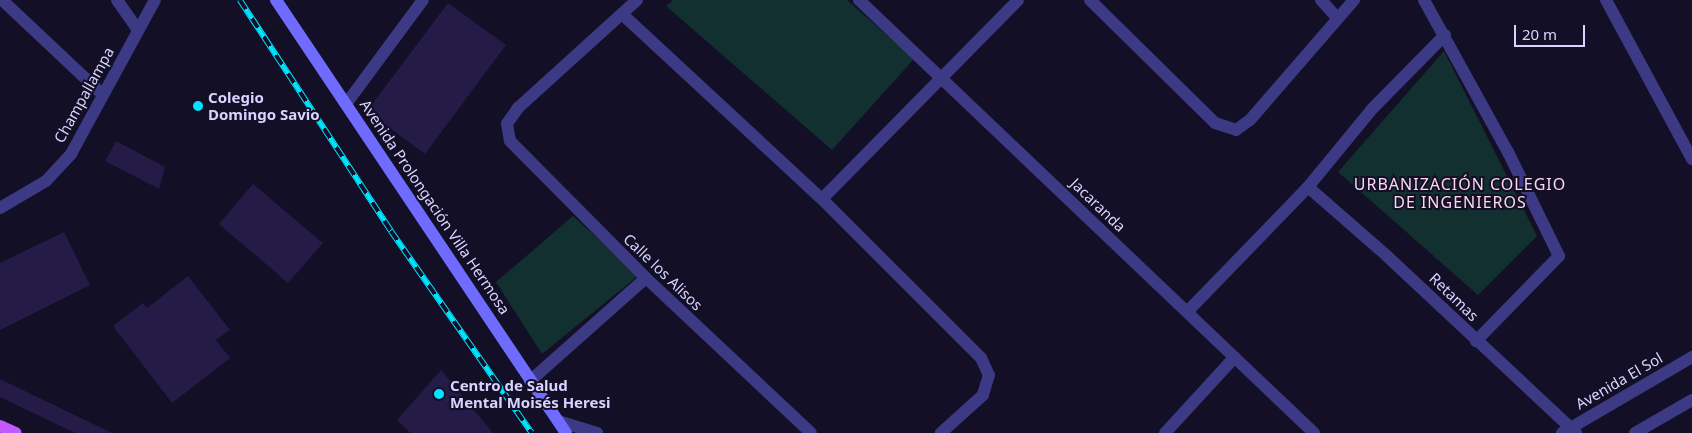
<!DOCTYPE html>
<html>
<head>
<meta charset="utf-8">
<style>
	body { margin:0 }
	#map { position:relative; width:1692px; height:433px; overflow:hidden; background:#130f26; font-family:"Noto Sans",sans-serif }
	div>[style] { position:absolute }
	[style*='--x'] { left:calc(var(--x)*1px); top:calc(var(--y)*1px); width:calc(var(--w)*1px); rotate:calc(var(--a)*1deg) }
	.green>* { inset:0; background:#12302f }
	.building>* { inset:0; background:#241b47 }
	.minor>* { height:12px; margin:-6px; padding:0 6px; transform-origin:6px; border-radius:6px; background:#3d3a85 }
	.tertiary>* { height:12px; margin:-6px; padding:0 6px; transform-origin:6px; border-radius:6px; background:#3d3a85 }
	.secondary>* { height:12px; margin:-6px; padding:0 6px; transform-origin:6px; border-radius:6px; background:#6f6bff }
	.primary>* { height:12px; margin:-6px; padding:0 6px; transform-origin:6px; border-radius:6px; background:#c25bff }
	.rail>* { height:5.5px; margin-top:-2.75px; transform-origin:0; background:repeating-linear-gradient(90deg,#130f26 0 11px,#00e5ff 0 22px); box-sizing:border-box; border-block:1px solid #00e5ff }
	.dots>* { width:14px; height:14px; translate:-50% -50%; box-sizing:border-box; border:2px solid #130f26; border-radius:50% }
	span { translate:-50% -50%; white-space:nowrap; text-align:center; line-height:1.15; -webkit-text-stroke:4px #130f26; paint-order:stroke }
	.street-label { font-size:15px; color:#d9d4ff }
	.poi-label { font-size:15px; color:#d9d4ff; font-weight:700 }
	.left { translate:0 -50%; text-align:left }
	.neighbourhood-label { font-size:16px; color:#ffd6f0; letter-spacing:1px }
	.scale { position:absolute; left:1514px; top:25px; width:71px; height:22px; box-sizing:border-box; border:2px solid #d9d4ff; border-top:0; padding-left:6px; font-size:15px; line-height:18px; white-space:nowrap; color:#d9d4ff; -webkit-text-stroke:4px #130f26; paint-order:stroke }
</style>
</head>
<body>
<div id="map">
	<div class="green">
		<i style="clip-path:polygon(673px 0,847px 0,914px 59px,832px 150px,666px 6px)"></i>
		<i style="clip-path:polygon(1444px 51px,1537px 236px,1478px 295px,1338px 172px)"></i>
		<i style="clip-path:polygon(573px 216px,639px 275px,542px 354px,496px 282px)"></i>
	</div>
	<div class="building">
		<i style="clip-path:polygon(448px 3px,506px 45px,425px 154px,367px 111px)"></i>
		<i style="clip-path:polygon(116px 141px,165px 167px,159px 189px,105px 161px)"></i>
		<i style="clip-path:polygon(253px 184px,323px 243px,288px 283px,219px 224px)"></i>
		<i style="clip-path:polygon(64px 232px,90px 285px,0 330px,0 263px)"></i>
		<i style="clip-path:polygon(188px 276px,230px 330px,216px 340px,230px 358px,172px 403px,113px 326px,143px 303px,147px 308px)"></i>
		<i style="clip-path:polygon(441px 370px,493px 433px,410px 433px,397px 420px)"></i>
		<i style="clip-path:polygon(0 379px,112px 433px,75px 433px,0 397px)"></i>
	</div>
	<div class="minor">
		<i style="--x:2;--y:0;--w:137;--a:43.2"></i>
		<i style="--x:117;--y:0;--w:37;--a:55"></i>
		<i style="--x:637;--y:0;--w:161;--a:137.8"></i>
		<i style="--x:518;--y:108;--w:19;--a:125"></i>
		<i style="--x:507;--y:124;--w:17;--a:80"></i>
		<i style="--x:510;--y:141;--w:193;--a:45.2"></i>
		<i style="--x:646;--y:278;--w:226;--a:43.2"></i>
		<i style="--x:859;--y:0;--w:628;--a:43.58"></i>
		<i style="--x:1090;--y:0;--w:175;--a:44.5"></i>
		<i style="--x:1215;--y:123;--w:22;--a:18"></i>
		<i style="--x:1236;--y:130;--w:17;--a:-36"></i>
		<i style="--x:1250;--y:120;--w:159;--a:-49.1"></i>
		<i style="--x:1321;--y:0;--w:25;--a:48"></i>
		<i style="--x:1424;--y:0;--w:174;--a:61.1"></i>
		<i style="--x:1508;--y:152;--w:116;--a:63.9"></i>
		<i style="--x:1559;--y:256;--w:119;--a:134.3"></i>
		<i style="--x:1606;--y:0;--w:181;--a:61.6"></i>
		<i style="--x:622;--y:14;--w:272;--a:42.8"></i>
		<i style="--x:822;--y:199;--w:225;--a:45"></i>
		<i style="--x:981;--y:358;--w:19;--a:65"></i>
		<i style="--x:989;--y:375;--w:21;--a:107"></i>
		<i style="--x:983;--y:395;--w:57;--a:137.9"></i>
		<i style="--x:346;--y:104;--w:129;--a:-53.5"></i>
		<i style="--x:1308;--y:187;--w:105;--a:41.1"></i>
		<i style="--x:1387;--y:256;--w:259;--a:43.1"></i>
		<i style="--x:822;--y:199;--w:279;--a:-45.4"></i>
		<i style="--x:1187;--y:312;--w:174;--a:-45.9"></i>
		<i style="--x:1308;--y:187;--w:101;--a:-50.6"></i>
		<i style="--x:1372;--y:109;--w:104;--a:-45.4"></i>
		<i style="--x:530;--y:381;--w:155;--a:-41.6"></i>
		<i style="--x:558;--y:421;--w:41;--a:17.1"></i>
		<i style="--x:1165;--y:433;--w:103;--a:-47.4"></i>
	</div>
	<div class="tertiary">
		<i style="--x:0;--y:208;--w:53;--a:-30.4"></i>
		<i style="--x:46;--y:181;--w:37;--a:-47"></i>
		<i style="--x:71;--y:154;--w:175;--a:-61.4"></i>
		<i style="--x:1562;--y:433;--w:151;--a:-30.3"></i>
		<i style="--x:1635;--y:433;--w:66;--a:-30.1"></i>
	</div>
	<div class="secondary">
		<i style="--x:276;--y:0;--w:521;--a:56.19"></i>
	</div>
	<div class="primary">
		<i style="--x:0;--y:426;--w:17;--a:24"></i>
	</div>
	<div class="rail">
		<i style="--x:240;--y:0;--w:276;--a:56.8"></i>
		<i style="--x:391;--y:231;--w:246;--a:55.1"></i>
	</div>
	<div class="dots">
		<i style="left:198px;top:106px;background:#00e5ff"></i>
		<i style="left:439px;top:394px;background:#00e5ff"></i>
	</div>
	<div class="street-label">
		<span style="left:84px;top:95px;rotate:-61deg">Champallampa</span>
		<span style="left:1098px;top:205px;rotate:44deg">Jacaranda</span>
		<span style="left:435px;top:207px;rotate:56deg">Avenida Prolongación Villa Hermosa</span>
		<span style="left:663px;top:272px;rotate:44deg">Calle los Alisos</span>
		<span style="left:1454px;top:297px;rotate:44deg">Retamas</span>
		<span style="left:1619px;top:381px;rotate:-30deg">Avenida El Sol</span>
	</div>
	<div class="poi-label">
		<span class="left" style="left:208px;top:106px">Colegio<br>Domingo Savio</span>
		<span class="left" style="left:450px;top:394px">Centro de Salud<br>Mental Moisés Heresi</span>
	</div>
	<div class="neighbourhood-label">
		<span style="left:1460px;top:193px">URBANIZACIÓN COLEGIO<br>DE INGENIEROS</span>
	</div>
	<div class="scale">20 m</div>
</div>
</body>
</html>
